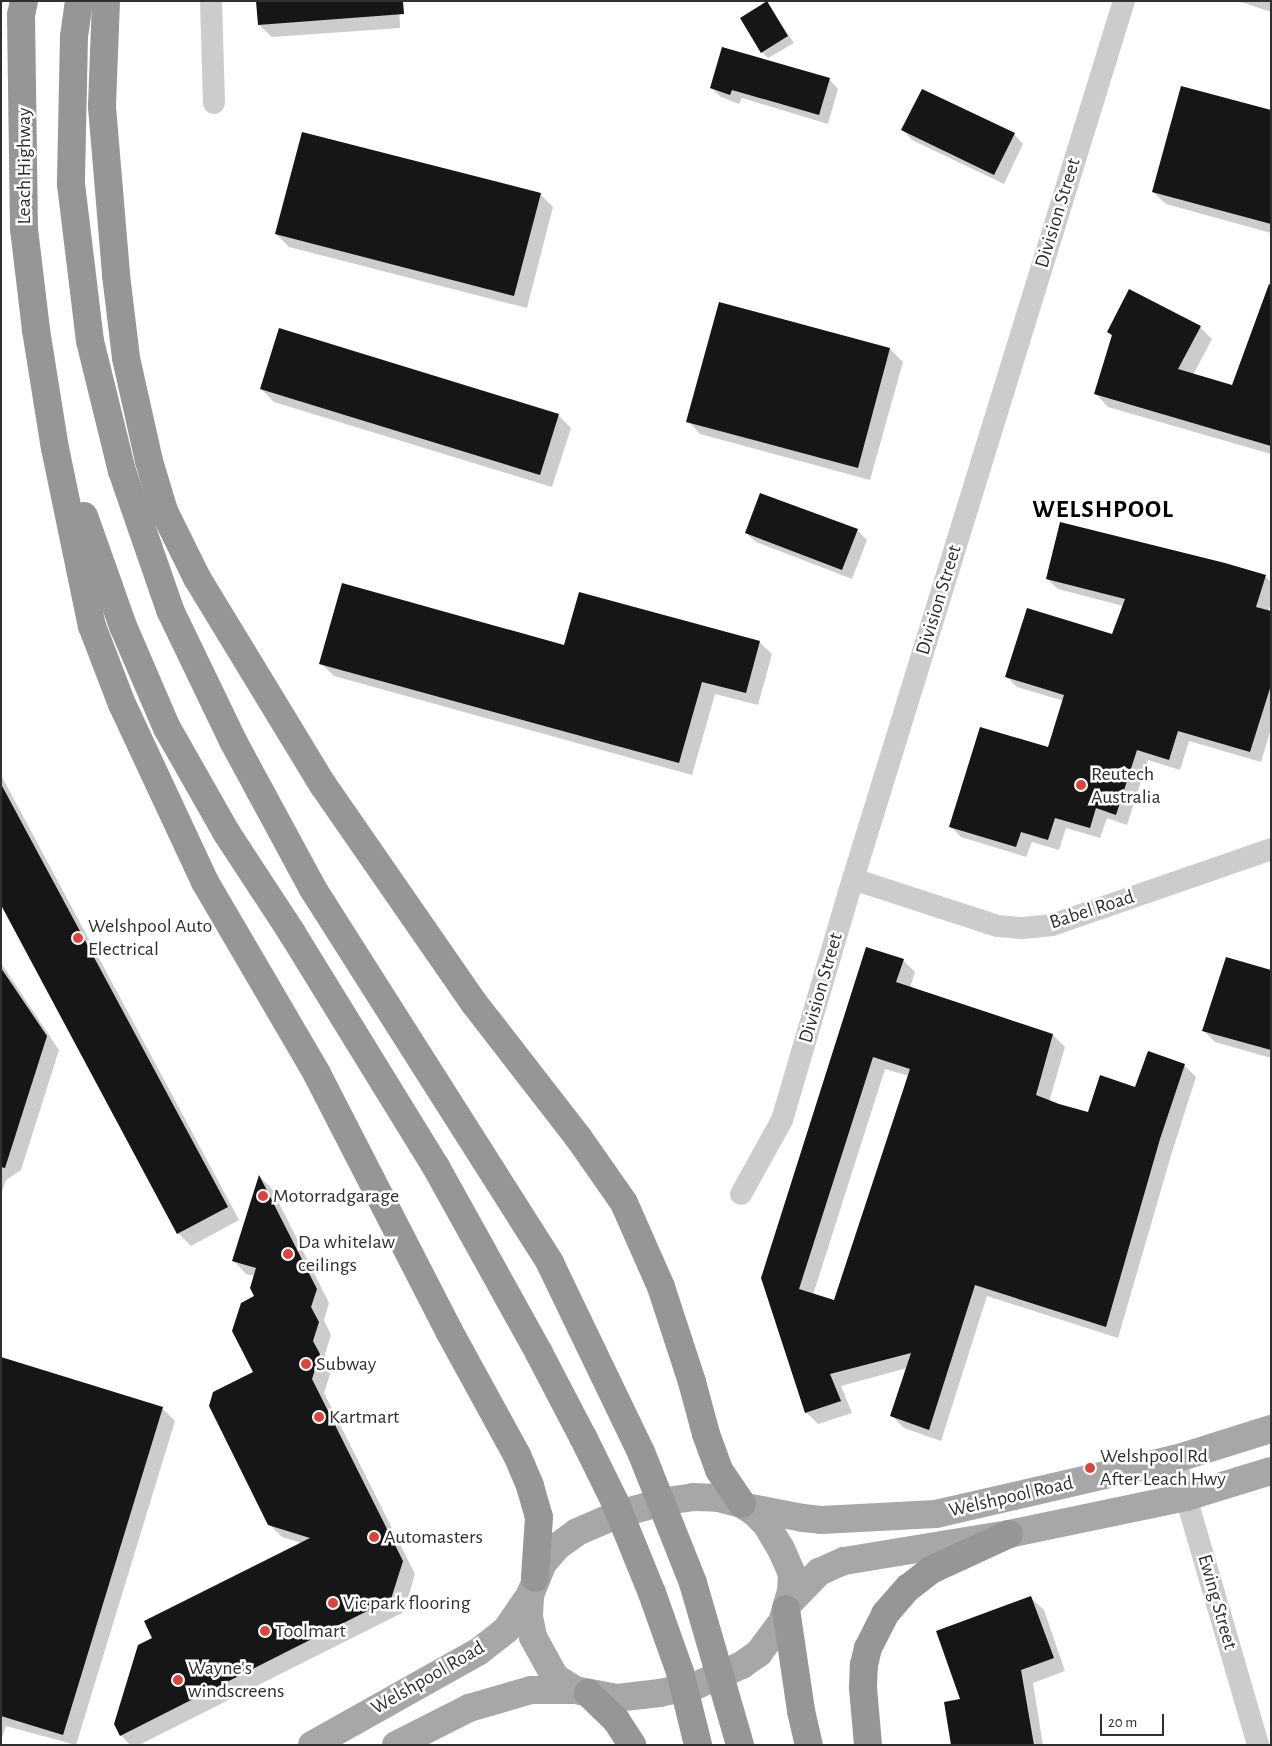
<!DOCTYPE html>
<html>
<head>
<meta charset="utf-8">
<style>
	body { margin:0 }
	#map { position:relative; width:1272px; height:1746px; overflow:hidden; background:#fff; font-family:"Alegreya Sans",sans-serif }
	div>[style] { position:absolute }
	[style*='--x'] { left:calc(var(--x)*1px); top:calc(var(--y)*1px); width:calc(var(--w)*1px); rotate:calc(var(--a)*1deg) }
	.shadow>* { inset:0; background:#0003 }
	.building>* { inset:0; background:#161616 }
	.minor>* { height:22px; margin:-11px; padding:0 11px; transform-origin:11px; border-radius:11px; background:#ccc }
	.major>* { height:28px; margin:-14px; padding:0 14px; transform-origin:14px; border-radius:14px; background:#a7a7a7 }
	.highway>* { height:28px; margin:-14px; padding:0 14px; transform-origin:14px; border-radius:14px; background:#969696 }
	.dots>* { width:14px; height:14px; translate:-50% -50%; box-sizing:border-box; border:2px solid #fff; border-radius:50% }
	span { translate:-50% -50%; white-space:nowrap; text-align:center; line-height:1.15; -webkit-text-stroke:5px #fff; paint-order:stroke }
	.street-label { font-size:20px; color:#2f2f2f }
	.poi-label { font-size:20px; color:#2f2f2f }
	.left { translate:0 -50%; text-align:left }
	.district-label { font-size:25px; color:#000; font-weight:700; letter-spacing:1px }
	.frame { position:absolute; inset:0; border:2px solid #2f2f2f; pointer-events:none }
	.scale { position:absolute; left:1100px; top:1714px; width:64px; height:22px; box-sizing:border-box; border:2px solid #2f2f2f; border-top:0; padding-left:6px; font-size:15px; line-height:18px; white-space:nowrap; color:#2f2f2f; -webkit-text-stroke:4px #fff; paint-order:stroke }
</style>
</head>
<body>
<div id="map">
	<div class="shadow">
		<i style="clip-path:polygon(399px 1px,400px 28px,272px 37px,259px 25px)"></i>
		<i style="clip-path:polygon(1238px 1px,1271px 1px,1271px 12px)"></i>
		<i style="clip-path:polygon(767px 3px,794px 43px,768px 58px,762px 52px)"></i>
		<i style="clip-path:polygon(829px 79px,838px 89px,828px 124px,742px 98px,739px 104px,721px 97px,711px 88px)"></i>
		<i style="clip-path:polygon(1271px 111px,1271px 233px,1166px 204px,1153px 192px)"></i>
		<i style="clip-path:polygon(903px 130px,1014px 134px,1023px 144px,1004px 184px,912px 140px)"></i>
		<i style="clip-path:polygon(541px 195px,553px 207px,527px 308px,289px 247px,276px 234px)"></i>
		<i style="clip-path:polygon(1271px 283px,1271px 454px,1108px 407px,1096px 394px,1113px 337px,1108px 332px,1200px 327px,1212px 339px,1193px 375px,1233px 387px)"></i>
		<i style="clip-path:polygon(720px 303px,890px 349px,903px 362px,870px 480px,700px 434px,688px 421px)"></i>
		<i style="clip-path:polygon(261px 389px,558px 415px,571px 428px,552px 487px,274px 402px)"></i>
		<i style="clip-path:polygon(857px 530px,867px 540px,852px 579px,756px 542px,746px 533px)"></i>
		<i style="clip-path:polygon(1265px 576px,1271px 582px,1271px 603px,1268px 612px,1271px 612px,1271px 729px,1261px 762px,1189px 741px,1180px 770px,1148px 760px,1127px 825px,1107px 818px,1100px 838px,1066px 828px,1059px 850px,1032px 842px,1026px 857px,961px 837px,950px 826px,1049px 749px,1064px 701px,1017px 687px,1006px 676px,1113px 636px,1123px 606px,1058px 589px,1047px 579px)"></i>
		<i style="clip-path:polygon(759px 642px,772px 654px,758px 705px,715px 694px,692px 775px,334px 676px,321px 663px,565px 646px)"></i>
		<i style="clip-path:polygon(1px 775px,239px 1220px,191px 1246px,178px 1233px,1px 902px)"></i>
		<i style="clip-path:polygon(evenodd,903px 960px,915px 972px,910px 988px,1053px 1035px,1065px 1047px,1049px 1102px,1088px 1113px,1184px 1065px,1196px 1077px,1172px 1152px,1118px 1338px,987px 1296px,941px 1441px,904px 1428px,892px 1416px,907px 1368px,841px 1386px,852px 1413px,818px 1424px,806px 1412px,762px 1278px,903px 960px,885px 1069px,909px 1076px,835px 1302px,813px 1295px,885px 1069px)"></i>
		<i style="clip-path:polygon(1px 963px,59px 1050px,21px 1170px,6px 1180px,1px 1194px)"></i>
		<i style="clip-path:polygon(1271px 971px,1271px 1058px,1215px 1042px,1203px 1030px)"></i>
		<i style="clip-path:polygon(260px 1177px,272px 1189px,329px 1303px,324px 1320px,331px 1335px,325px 1354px,332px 1368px,324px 1393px,415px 1574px,404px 1612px,139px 1745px,130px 1745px,121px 1735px,154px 1638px,302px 1543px,282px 1537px,269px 1524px,255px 1373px,255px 1276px,246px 1274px,234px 1261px)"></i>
		<i style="clip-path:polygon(1px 1359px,162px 1408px,175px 1421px,76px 1745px,6px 1726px,1px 1741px)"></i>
		<i style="clip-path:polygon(1031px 1598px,1044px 1610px,1065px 1671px,1033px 1683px,1043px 1745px,953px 1745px,962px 1700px)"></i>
	</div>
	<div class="building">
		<i style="clip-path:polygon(256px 1px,403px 1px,404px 14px,258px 25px)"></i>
		<i style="clip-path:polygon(767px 1px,788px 36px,761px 53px,740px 18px)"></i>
		<i style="clip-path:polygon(722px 47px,830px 78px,819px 115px,732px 90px,730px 95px,710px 88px)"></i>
		<i style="clip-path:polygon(1181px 86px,1271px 110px,1271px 224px,1152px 192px)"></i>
		<i style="clip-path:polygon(922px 89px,1015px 133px,994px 175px,901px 130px)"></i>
		<i style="clip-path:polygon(302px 132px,541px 193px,514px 296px,275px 234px)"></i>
		<i style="clip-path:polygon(1269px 284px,1271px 285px,1271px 446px,1094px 394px,1112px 335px,1107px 332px,1129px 289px,1201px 326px,1178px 369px,1232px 385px)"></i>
		<i style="clip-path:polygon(719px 302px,890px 348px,858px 468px,686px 422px)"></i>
		<i style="clip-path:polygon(279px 328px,559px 414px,540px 475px,260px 389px)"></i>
		<i style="clip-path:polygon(760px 493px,858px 529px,842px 570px,745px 533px)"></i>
		<i style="clip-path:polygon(1060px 522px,1225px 563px,1266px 575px,1256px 607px,1271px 611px,1271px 685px,1250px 752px,1178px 731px,1169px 760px,1137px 750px,1116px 815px,1096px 808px,1090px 828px,1055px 818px,1048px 840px,1021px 832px,1016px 847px,949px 827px,980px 727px,1048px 747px,1064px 695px,1005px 677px,1027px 608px,1112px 634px,1125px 599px,1046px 579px)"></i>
		<i style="clip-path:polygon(342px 583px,564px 645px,579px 592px,760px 641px,746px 693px,702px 682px,679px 763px,319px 664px)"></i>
		<i style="clip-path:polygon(1px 784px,228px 1207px,177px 1234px,1px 905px)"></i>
		<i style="clip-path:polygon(evenodd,866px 947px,904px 959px,896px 982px,1053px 1034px,1036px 1095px,1059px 1104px,1088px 1112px,1100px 1075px,1135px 1087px,1148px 1051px,1185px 1064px,1160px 1139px,1106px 1327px,975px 1285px,929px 1430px,890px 1416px,911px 1353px,830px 1374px,841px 1401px,805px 1413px,761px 1278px,866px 947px,873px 1057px,910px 1069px,834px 1300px,799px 1289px,873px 1057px)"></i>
		<i style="clip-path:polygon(1226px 957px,1271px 970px,1271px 1050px,1202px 1031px)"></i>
		<i style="clip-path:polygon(1px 968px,47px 1036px,5px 1168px,1px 1167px)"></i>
		<i style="clip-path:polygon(259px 1175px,317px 1289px,311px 1307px,319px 1322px,313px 1341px,320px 1354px,312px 1379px,403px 1561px,391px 1599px,120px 1736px,114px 1724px,138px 1645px,152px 1638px,144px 1621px,310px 1538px,268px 1525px,209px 1406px,213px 1392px,253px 1372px,232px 1331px,241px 1303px,254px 1296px,250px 1288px,256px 1268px,232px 1261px)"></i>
		<i style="clip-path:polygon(1px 1357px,163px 1407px,63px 1735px,1px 1716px)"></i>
		<i style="clip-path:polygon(1031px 1596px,1054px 1658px,1021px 1670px,1034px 1745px,951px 1745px,944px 1702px,960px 1699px,936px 1631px)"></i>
	</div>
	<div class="minor">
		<i style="--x:211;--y:1;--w:102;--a:88.3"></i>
		<i style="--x:853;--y:879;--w:152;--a:18"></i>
		<i style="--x:998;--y:926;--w:25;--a:5"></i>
		<i style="--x:1023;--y:928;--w:29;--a:-6"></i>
		<i style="--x:1052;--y:925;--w:232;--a:-19.1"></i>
		<i style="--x:741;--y:1194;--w:85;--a:-61"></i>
		<i style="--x:782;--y:1120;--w:251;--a:-73.6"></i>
		<i style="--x:853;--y:879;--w:919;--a:-72.85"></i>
		<i style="--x:1175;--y:1459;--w:298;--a:73.8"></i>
	</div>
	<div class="major">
		<i style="--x:746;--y:1507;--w:58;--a:10.9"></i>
		<i style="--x:803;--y:1518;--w:18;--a:6"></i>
		<i style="--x:821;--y:1520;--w:115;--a:-3"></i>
		<i style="--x:936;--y:1514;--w:245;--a:-13"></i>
		<i style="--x:1175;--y:1459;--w:101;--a:-17.4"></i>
		<i style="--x:787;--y:1605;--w:46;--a:-45.9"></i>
		<i style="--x:819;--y:1572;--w:27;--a:-24"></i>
		<i style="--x:844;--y:1561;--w:167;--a:-9.3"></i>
		<i style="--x:1009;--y:1534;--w:181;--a:-11.8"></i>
		<i style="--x:1186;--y:1497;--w:89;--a:-17"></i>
		<i style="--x:312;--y:1745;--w:190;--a:-29.3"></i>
		<i style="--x:478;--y:1652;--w:36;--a:-38"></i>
		<i style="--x:506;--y:1630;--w:42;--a:-55.6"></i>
		<i style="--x:530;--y:1595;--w:35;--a:-68"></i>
		<i style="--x:543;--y:1563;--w:23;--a:-49"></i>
		<i style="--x:558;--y:1546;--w:24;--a:-36"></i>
		<i style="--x:577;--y:1532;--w:46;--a:-23.2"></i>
		<i style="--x:619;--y:1514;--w:49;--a:-15.5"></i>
		<i style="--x:666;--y:1501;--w:27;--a:-8"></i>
		<i style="--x:693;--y:1497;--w:25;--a:2"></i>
		<i style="--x:718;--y:1498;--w:25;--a:14"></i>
		<i style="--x:742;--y:1504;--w:14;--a:34"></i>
		<i style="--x:754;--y:1512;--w:17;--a:45"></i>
		<i style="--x:766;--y:1524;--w:29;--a:59"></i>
		<i style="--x:781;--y:1549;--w:27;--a:66"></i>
		<i style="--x:792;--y:1574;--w:17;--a:93"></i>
		<i style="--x:791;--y:1591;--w:32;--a:106"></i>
		<i style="--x:782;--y:1622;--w:39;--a:127"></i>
		<i style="--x:759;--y:1653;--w:21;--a:145"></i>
		<i style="--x:742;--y:1665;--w:49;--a:156"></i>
		<i style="--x:697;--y:1685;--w:38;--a:168"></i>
		<i style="--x:660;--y:1693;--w:43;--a:173.4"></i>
		<i style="--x:617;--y:1698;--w:43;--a:-169.2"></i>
		<i style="--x:575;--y:1690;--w:24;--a:-147"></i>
		<i style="--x:555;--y:1677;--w:46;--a:-118.8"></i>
		<i style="--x:533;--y:1637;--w:21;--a:-101"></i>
		<i style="--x:529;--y:1616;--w:21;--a:-87"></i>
		<i style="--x:396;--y:1745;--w:82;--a:-26.9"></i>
		<i style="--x:469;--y:1708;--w:65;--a:-16.2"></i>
		<i style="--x:531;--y:1690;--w:44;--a:0"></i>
	</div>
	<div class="highway">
		<i style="--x:24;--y:1;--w:14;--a:102"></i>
		<i style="--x:21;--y:15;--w:214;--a:89.2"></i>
		<i style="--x:24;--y:229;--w:102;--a:83.2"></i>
		<i style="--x:36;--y:330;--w:120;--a:80.9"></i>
		<i style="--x:55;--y:448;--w:182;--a:78.3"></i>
		<i style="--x:92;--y:626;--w:84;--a:69"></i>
		<i style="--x:122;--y:704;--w:196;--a:65"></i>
		<i style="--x:205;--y:882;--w:222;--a:59.7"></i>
		<i style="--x:317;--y:1074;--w:289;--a:62.8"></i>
		<i style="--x:449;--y:1331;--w:141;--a:61.3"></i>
		<i style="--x:517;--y:1455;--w:34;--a:67"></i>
		<i style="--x:530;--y:1486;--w:32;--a:74"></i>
		<i style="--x:539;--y:1517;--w:61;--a:93.8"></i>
		<i style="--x:79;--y:1;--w:35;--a:98"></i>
		<i style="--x:74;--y:36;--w:148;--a:91.2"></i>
		<i style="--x:71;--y:184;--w:158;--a:83.1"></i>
		<i style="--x:90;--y:341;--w:134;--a:76.2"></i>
		<i style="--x:122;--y:471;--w:147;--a:70.9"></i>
		<i style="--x:170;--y:610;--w:145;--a:64.3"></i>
		<i style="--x:233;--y:741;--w:168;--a:61.6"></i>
		<i style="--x:313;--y:889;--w:443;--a:57.6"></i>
		<i style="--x:550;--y:1263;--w:210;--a:64.3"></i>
		<i style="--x:641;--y:1452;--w:141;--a:68.3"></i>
		<i style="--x:693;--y:1583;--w:169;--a:73.8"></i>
		<i style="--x:106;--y:1;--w:106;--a:92.2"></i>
		<i style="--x:102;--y:107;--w:169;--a:85.2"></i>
		<i style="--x:116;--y:275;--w:84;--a:83.1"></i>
		<i style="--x:126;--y:358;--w:106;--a:77.4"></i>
		<i style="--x:149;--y:461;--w:52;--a:73.3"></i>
		<i style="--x:164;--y:511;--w:75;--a:63.8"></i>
		<i style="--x:197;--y:578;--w:242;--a:58.7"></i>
		<i style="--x:323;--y:785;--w:265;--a:55.3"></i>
		<i style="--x:474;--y:1003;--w:170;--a:52.2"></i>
		<i style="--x:578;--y:1137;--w:80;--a:55.1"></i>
		<i style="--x:624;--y:1203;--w:92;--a:66.2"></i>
		<i style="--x:661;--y:1287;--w:100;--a:71.9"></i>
		<i style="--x:692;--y:1382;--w:54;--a:74.9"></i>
		<i style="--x:706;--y:1434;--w:38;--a:70"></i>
		<i style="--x:719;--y:1470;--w:41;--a:55.9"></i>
		<i style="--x:84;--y:516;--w:117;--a:70.5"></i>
		<i style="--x:123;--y:626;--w:111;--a:66.7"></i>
		<i style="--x:167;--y:728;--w:120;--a:60.4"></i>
		<i style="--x:226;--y:832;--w:121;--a:56.8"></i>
		<i style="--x:292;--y:933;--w:275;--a:58.4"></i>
		<i style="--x:436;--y:1167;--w:213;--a:61"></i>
		<i style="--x:539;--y:1353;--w:95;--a:62.4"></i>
		<i style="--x:583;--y:1437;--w:72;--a:63.8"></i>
		<i style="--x:615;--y:1502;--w:98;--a:67.9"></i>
		<i style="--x:652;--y:1593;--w:84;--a:70.5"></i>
		<i style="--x:680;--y:1672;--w:75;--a:76.1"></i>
		<i style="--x:786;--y:1609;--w:103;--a:81.6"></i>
		<i style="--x:801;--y:1711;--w:35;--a:77"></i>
		<i style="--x:588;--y:1693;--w:39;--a:44"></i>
		<i style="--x:616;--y:1720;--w:30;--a:57"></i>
		<i style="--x:868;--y:1745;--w:57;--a:-95"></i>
		<i style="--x:863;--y:1688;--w:23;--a:-88"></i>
		<i style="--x:864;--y:1665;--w:17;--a:-77"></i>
		<i style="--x:868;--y:1648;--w:38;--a:-63"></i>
		<i style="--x:885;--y:1614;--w:35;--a:-49"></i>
		<i style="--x:908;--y:1588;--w:29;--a:-38"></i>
		<i style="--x:931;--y:1570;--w:86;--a:-24.8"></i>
	</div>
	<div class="dots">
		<i style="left:1081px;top:785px;background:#d8453f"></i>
		<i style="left:78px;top:938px;background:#d8453f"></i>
		<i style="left:263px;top:1196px;background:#d8453f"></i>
		<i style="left:288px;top:1254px;background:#d8453f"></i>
		<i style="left:306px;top:1364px;background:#d8453f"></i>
		<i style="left:319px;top:1417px;background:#d8453f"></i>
		<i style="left:1090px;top:1468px;background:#d8453f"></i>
		<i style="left:374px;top:1537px;background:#d8453f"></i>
		<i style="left:333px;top:1603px;background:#d8453f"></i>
		<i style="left:265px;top:1631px;background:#d8453f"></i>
		<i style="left:178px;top:1680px;background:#d8453f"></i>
	</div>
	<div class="street-label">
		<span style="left:24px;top:166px;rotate:-90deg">Leach Highway</span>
		<span style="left:1058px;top:213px;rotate:-73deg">Division Street</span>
		<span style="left:939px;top:600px;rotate:-73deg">Division Street</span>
		<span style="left:1092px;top:910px;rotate:-18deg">Babel Road</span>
		<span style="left:821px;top:988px;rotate:-74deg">Division Street</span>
		<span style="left:1011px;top:1497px;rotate:-13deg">Welshpool Road</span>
		<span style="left:1217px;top:1602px;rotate:74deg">Ewing Street</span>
		<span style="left:428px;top:1678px;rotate:-30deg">Welshpool Road</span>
	</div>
	<div class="poi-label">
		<span class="left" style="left:1091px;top:786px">Reutech<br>Australia</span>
		<span class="left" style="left:88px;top:938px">Welshpool Auto<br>Electrical</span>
		<span class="left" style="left:273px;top:1196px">Motorradgarage</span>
		<span class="left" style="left:298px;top:1254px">Da whitelaw<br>ceilings</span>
		<span class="left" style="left:316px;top:1364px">Subway</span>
		<span class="left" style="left:329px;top:1417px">Kartmart</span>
		<span class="left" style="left:1100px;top:1468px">Welshpool Rd<br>After Leach Hwy</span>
		<span class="left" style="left:384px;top:1537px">Automasters</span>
		<span class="left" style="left:343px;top:1603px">Vic park flooring</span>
		<span class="left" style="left:275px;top:1631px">Toolmart</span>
		<span class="left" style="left:188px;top:1680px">Wayne's<br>windscreens</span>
	</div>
	<div class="district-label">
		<span style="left:1103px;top:510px">WELSHPOOL</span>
	</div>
	<div class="frame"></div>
	<div class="scale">20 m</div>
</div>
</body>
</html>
